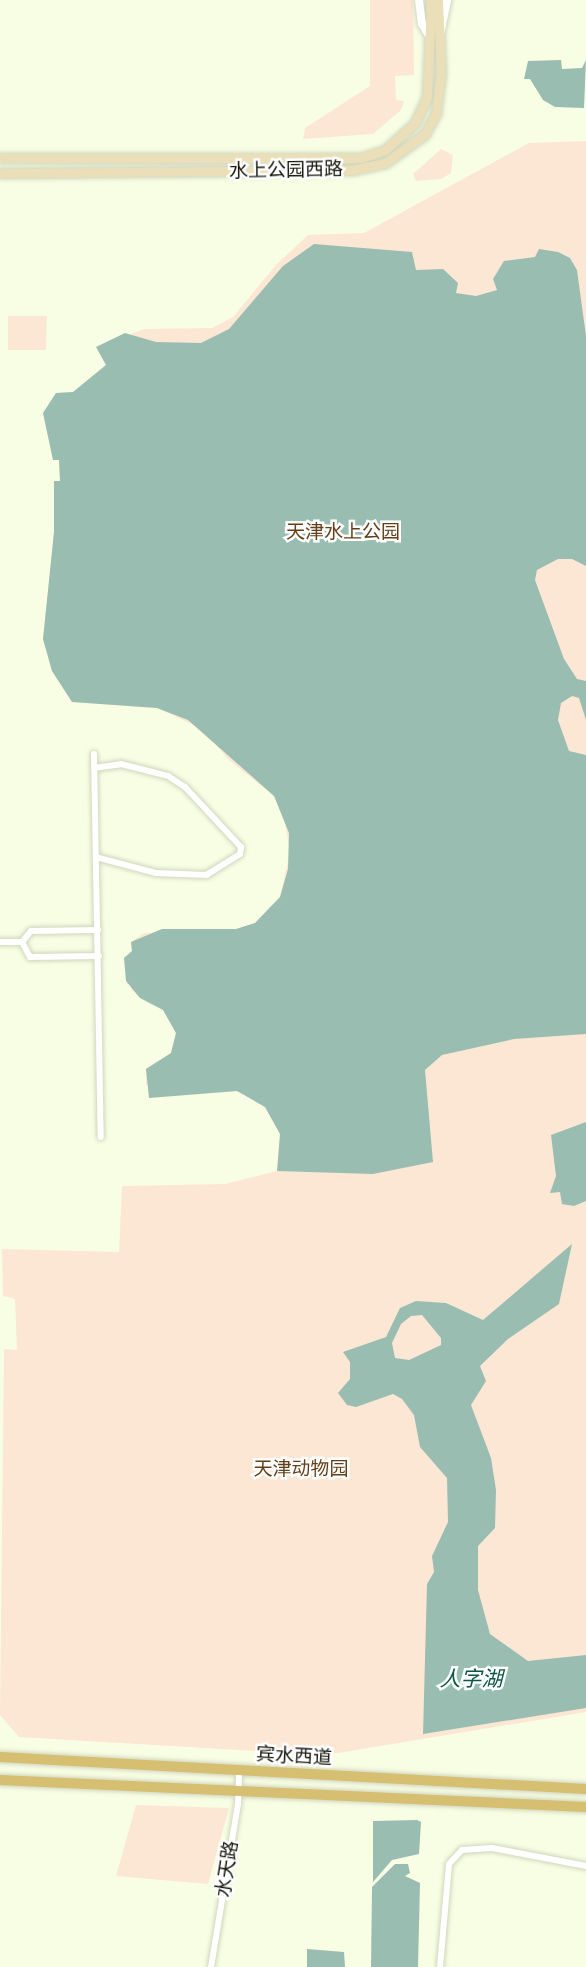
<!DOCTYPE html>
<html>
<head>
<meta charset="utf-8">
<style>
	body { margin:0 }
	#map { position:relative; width:586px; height:1967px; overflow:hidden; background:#f8fee4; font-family:Jost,"Noto Sans SC",sans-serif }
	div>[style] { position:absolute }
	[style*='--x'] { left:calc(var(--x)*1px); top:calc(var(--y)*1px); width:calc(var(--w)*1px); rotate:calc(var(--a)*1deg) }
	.green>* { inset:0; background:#fce7d4 }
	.water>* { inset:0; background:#99bdb0 }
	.roads { filter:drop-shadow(0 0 2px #d0d6bd) drop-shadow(0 0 2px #d0d6bd) }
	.minor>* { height:6px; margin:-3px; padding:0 3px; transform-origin:3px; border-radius:3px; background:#fff }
	.tertiary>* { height:8px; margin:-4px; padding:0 4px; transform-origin:4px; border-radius:4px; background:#fff }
	.secondary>* { height:9px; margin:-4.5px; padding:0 4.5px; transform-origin:4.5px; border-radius:4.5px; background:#eadfb8 }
	.primary>* { height:10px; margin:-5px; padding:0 5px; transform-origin:5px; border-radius:5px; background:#d6bf71 }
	span { translate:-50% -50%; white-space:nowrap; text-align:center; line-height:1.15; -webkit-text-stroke:5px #fff; paint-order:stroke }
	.street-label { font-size:19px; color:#16170f }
	.park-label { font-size:19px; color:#643f19 }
	.water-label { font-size:21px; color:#0e5543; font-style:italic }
</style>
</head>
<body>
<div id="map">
	<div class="green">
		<i style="clip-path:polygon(370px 0,413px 0,414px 75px,395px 76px,396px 100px,404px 101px,401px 110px,373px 134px,303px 139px,305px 128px,370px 86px)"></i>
		<i style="clip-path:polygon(586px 141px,586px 1712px,326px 1755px,19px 1737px,0 1715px,4px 1349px,17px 1350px,15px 1299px,3px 1296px,2px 1249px,119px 1252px,122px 1186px,225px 1184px,277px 1171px,280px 1134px,265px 1107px,252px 1097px,236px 1091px,146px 1085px,146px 1069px,171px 1053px,176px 1033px,163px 1010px,132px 991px,124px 958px,132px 951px,131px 942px,144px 933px,236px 929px,255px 923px,280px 897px,290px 852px,283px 812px,274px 796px,229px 760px,202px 729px,157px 708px,72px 702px,52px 671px,43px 639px,54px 532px,54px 481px,60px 481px,59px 460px,53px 460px,43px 413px,56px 393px,73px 392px,106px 365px,96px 347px,144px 329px,212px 328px,233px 317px,276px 265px,308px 235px,364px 233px,529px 143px)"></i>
		<i style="clip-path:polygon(441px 149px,453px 155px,451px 173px,441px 179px,416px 181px,413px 174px)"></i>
		<i style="clip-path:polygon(8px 316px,47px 316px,46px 350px,8px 350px)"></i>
		<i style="clip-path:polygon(136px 1805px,229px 1808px,208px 1884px,116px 1876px)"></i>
	</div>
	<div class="water">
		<i style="clip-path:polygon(561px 60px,562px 69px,582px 68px,586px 60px,584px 108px,555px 107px,543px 100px,530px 79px,524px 79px,528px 61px)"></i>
		<i style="clip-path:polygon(314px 244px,412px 252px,416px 270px,443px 269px,458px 283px,456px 293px,476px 296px,497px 290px,493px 279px,504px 261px,535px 257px,539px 249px,558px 252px,570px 258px,577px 270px,586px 336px,586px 566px,572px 559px,558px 559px,537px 570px,535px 580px,564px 659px,577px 679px,586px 681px,586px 720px,579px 698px,572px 696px,561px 703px,558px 720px,569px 751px,586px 755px,586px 1034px,514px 1039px,442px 1055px,425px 1070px,433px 1162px,373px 1174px,277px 1171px,280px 1134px,265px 1107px,237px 1091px,149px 1098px,146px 1069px,171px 1053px,176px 1033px,163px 1010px,140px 998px,126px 981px,124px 958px,132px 951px,131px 942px,162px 929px,236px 929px,255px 923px,280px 897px,288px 869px,289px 833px,274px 796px,188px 720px,157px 708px,72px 702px,52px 671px,43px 639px,54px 532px,54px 481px,60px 481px,59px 460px,53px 460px,43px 413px,56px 393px,73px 392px,106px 365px,96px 347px,125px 333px,156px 342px,201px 343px,229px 329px,283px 266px)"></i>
		<i style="clip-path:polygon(586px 1122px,586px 1201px,574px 1206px,562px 1204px,560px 1192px,550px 1193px,556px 1176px,551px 1135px)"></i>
		<i style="clip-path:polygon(evenodd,572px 1244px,559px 1304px,508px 1339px,480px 1366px,486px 1381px,471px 1405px,491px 1458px,496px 1490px,495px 1528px,478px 1546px,478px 1590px,490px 1634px,528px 1661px,586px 1655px,586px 1708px,423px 1734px,427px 1584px,434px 1572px,432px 1556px,448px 1522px,447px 1478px,420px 1447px,414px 1415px,402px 1399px,393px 1394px,356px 1407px,347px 1405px,338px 1393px,350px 1379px,350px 1362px,343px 1352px,386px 1337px,400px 1308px,416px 1301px,446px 1303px,483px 1320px,572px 1244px,422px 1315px,441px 1338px,441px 1345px,409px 1360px,395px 1358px,392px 1343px,401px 1324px,411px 1316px,422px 1315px)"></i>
		<i style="clip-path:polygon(417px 1820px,421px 1822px,419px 1854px,392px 1860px,373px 1882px,373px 1821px)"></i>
		<i style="clip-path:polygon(395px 1864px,408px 1864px,410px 1873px,405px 1876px,420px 1883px,418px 1967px,371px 1967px,372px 1887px)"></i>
		<i style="clip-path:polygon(307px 1949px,344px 1952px,345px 1967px,307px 1967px)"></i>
	</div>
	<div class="roads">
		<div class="minor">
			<i style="--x:94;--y:754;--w:383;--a:89"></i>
			<i style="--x:94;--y:768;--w:27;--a:-8"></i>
			<i style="--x:121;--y:764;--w:49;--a:14.3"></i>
			<i style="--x:168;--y:776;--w:20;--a:33"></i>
			<i style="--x:185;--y:787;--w:82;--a:47"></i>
			<i style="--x:241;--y:847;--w:7;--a:98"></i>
			<i style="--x:240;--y:854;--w:39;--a:148"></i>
			<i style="--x:207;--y:875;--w:51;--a:-177.8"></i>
			<i style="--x:156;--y:873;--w:62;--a:-165.1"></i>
			<i style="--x:0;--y:942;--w:22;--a:0"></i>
			<i style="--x:22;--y:942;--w:17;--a:62"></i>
			<i style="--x:30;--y:957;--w:69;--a:-0.8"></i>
			<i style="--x:22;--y:942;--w:14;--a:-51"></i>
			<i style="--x:31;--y:931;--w:67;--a:-0.9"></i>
			<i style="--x:211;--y:1967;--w:165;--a:-80.6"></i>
			<i style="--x:238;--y:1804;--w:34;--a:-88"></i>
			<i style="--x:440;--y:1967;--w:103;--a:-85"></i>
			<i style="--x:449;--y:1864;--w:19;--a:-47"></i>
			<i style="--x:462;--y:1850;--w:30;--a:-4"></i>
			<i style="--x:492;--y:1848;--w:96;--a:10.8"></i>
		</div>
		<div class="tertiary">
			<i style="--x:419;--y:0;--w:24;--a:83"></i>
			<i style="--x:422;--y:24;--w:13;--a:58"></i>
			<i style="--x:440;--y:34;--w:35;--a:-78"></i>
		</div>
		<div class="secondary">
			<i style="--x:0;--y:158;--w:361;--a:0"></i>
			<i style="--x:361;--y:158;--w:25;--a:-18"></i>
			<i style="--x:385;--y:150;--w:40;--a:-42"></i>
			<i style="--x:415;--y:123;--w:29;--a:-65"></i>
			<i style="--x:427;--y:97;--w:97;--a:-87.6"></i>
			<i style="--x:0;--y:173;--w:352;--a:-0.5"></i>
			<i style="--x:352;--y:170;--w:34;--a:-12"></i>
			<i style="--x:385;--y:163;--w:49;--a:-35.9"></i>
			<i style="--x:425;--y:134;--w:24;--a:-62"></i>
			<i style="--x:436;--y:113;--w:38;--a:-83"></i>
			<i style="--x:441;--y:75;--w:75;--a:-92.3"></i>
		</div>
		<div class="primary">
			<i style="--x:0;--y:1757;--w:587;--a:3.13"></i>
			<i style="--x:0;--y:1780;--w:587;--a:2.64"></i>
		</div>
	</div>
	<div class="street-label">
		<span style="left:286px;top:170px;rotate:-1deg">水上公园西路</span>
		<span style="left:294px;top:1756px;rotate:3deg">宾水西道</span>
		<span style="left:227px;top:1869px;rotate:-81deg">水天路</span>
	</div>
	<div class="park-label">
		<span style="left:343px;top:532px">天津水上公园</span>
		<span style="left:301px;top:1469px">天津动物园</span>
	</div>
	<div class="water-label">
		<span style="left:471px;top:1679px">人字湖</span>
	</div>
</div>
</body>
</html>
